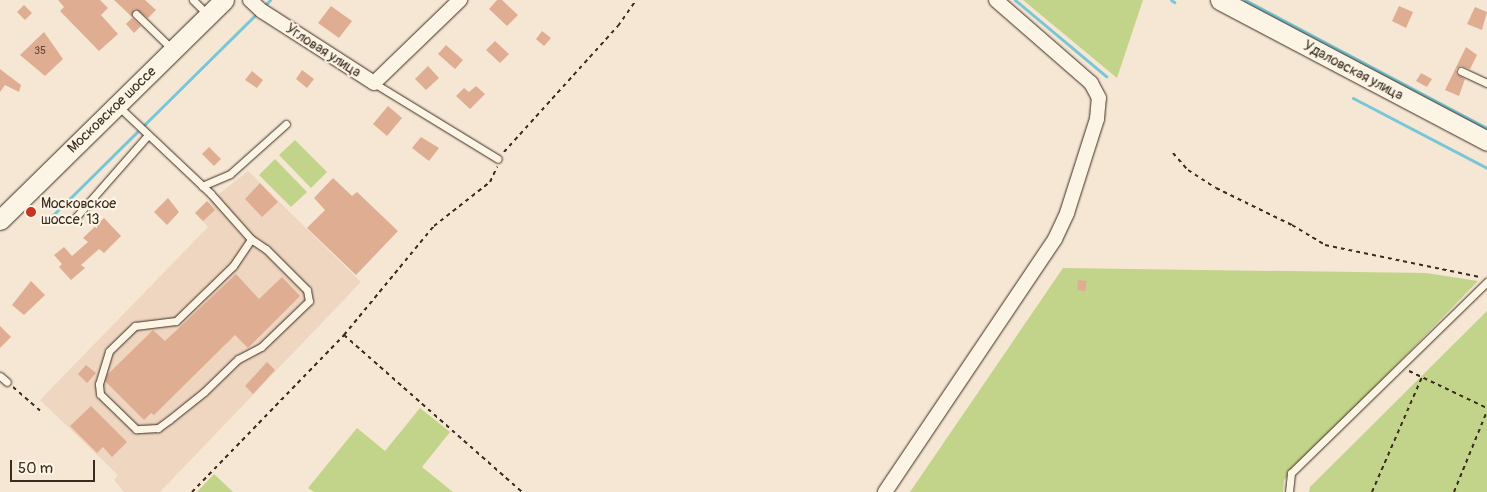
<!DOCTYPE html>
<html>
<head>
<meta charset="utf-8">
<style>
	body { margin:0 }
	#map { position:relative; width:1487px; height:492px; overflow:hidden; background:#f6e7d4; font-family:Pangolin,sans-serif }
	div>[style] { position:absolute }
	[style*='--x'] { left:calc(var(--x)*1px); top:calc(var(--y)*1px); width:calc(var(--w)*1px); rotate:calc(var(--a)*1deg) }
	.built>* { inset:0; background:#efd6c0 }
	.green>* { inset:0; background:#c2d489 }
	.stream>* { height:3px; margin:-1.5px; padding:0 1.5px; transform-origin:1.5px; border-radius:1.5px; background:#79c7d6 }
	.building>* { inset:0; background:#dfad91 }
	.path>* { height:2px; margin-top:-1px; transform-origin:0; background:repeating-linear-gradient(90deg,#3b2a1e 0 4px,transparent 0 8px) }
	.roads { filter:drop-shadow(0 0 1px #3b2a1e) drop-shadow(0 0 1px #3b2a1e) }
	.lane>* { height:7px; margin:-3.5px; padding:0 3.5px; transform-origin:3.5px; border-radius:3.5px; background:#fcf5e5 }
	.street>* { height:14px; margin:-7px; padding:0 7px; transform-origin:7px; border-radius:7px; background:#fcf5e5 }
	.secondary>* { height:19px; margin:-9.5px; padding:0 9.5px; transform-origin:9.5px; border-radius:9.5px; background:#fcf5e5 }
	.dots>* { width:14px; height:14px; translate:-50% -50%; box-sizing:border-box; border:2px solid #fcf5e5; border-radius:50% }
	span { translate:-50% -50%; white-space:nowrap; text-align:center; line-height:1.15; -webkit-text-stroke:4px #fcf5e5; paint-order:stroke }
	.number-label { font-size:11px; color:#644b3b }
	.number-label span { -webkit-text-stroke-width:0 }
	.street-label { font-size:14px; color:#3b2a1e }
	.poi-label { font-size:14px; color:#3b2a1e }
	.left { translate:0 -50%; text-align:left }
	.scale { position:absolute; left:10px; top:460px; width:85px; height:22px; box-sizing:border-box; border:2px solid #3b2a1e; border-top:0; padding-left:6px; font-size:15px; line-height:18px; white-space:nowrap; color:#3b2a1e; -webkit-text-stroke:4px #fcf5e5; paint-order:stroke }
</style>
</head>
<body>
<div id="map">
	<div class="built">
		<i style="clip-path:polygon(248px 171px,361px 282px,160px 492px,124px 492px,114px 480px,118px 475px,40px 400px,208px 227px,195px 213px)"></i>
	</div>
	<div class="green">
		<i style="clip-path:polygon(1023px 0,1143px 0,1117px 78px)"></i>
		<i style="clip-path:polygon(295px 140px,327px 172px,311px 188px,279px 155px)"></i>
		<i style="clip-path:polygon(275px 159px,307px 192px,291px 207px,259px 175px)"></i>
		<i style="clip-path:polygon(1063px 268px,1426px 273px,1478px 281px,1284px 480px,1283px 492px,910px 492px)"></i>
		<i style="clip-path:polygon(1487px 311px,1487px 492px,1309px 492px,1310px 487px)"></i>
		<i style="clip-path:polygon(420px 408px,450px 432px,422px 467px,453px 492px,314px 492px,308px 488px,357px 428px,385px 451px)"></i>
		<i style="clip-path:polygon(214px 474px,233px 492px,197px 492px)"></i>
	</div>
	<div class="stream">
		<i style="--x:1015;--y:0;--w:119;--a:39.9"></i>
		<i style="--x:1171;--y:0;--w:4;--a:34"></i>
		<i style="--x:1245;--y:0;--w:274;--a:27.9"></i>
		<i style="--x:265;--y:5;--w:7;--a:-45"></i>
		<i style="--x:1353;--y:98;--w:151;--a:27.6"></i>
		<i style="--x:144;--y:125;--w:156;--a:-44.7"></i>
		<i style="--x:52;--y:216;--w:120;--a:-44.7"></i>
	</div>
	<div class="building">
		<i style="clip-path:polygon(58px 0,100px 0,108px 8px,101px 15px,118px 34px,99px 51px,60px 11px,64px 7px)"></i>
		<i style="clip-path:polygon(114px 0,145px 0,156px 10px,148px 18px,135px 9px,132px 17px)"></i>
		<i style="clip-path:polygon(497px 0,502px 0,518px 15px,507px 26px,489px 9px)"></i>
		<i style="clip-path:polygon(24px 5px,32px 13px,25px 20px,17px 12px)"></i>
		<i style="clip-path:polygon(331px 6px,352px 21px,339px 38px,318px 23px)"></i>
		<i style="clip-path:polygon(1399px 6px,1413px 12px,1406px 28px,1392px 21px)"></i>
		<i style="clip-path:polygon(1475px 7px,1487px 12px,1482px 30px,1467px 24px)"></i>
		<i style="clip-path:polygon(132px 18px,141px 26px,134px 33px,126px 24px)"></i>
		<i style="clip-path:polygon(542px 31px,551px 38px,544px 46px,536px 39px)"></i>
		<i style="clip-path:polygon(44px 32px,63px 59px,45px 76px,20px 55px)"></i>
		<i style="clip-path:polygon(495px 41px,509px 54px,500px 63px,486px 50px)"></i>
		<i style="clip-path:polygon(446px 45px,463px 60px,455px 69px,438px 54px)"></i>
		<i style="clip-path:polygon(1466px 47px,1477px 55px,1470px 69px,1461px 66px,1456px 69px,1457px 74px,1465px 79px,1459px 96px,1445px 90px)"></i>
		<i style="clip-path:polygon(428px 66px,439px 78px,426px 90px,415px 79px)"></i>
		<i style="clip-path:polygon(0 69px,21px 85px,19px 92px,5px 85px,0 92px)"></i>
		<i style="clip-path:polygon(302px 70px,314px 79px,307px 88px,296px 79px)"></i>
		<i style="clip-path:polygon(252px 71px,263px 80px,257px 88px,245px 80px)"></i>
		<i style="clip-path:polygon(1421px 73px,1432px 79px,1427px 87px,1416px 81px)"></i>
		<i style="clip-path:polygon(476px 86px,485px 94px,470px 109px,456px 96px,464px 88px,469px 92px)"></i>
		<i style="clip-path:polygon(388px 106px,402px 118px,387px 136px,373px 124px)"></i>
		<i style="clip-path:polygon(421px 137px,439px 148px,429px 161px,412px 148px)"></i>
		<i style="clip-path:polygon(209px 147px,221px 159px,214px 166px,202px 154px)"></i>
		<i style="clip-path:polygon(333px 178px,352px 196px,357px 192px,398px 231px,356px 275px,307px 228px,325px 210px,314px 198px)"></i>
		<i style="clip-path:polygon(260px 183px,278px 202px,262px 217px,245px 199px)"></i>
		<i style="clip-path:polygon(168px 198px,179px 212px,167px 225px,154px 212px)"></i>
		<i style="clip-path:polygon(207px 201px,215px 210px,203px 221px,195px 213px)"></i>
		<i style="clip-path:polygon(104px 218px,121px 236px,104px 253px,99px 249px,81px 265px,85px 268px,71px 280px,59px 267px,62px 264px,54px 255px,64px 247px,72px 256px,88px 242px,83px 238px)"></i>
		<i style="clip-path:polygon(236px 274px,259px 299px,282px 277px,300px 296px,248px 348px,235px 335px,154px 415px,151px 413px,144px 420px,105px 381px,107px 375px,153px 330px,165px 341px)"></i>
		<i style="clip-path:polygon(1078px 280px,1087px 281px,1085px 291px,1077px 290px)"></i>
		<i style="clip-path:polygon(31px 281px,45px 295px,24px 315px,12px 305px)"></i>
		<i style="clip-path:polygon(0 326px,11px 337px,0 348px)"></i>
		<i style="clip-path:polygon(267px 362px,275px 370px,253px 394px,245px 386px)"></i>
		<i style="clip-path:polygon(86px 365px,96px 373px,87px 383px,78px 374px)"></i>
		<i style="clip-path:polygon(91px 406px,127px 442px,112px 457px,103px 447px,97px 453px,70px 426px)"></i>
	</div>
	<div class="path">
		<i style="--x:504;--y:152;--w:170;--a:-47.9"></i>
		<i style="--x:618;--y:26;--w:32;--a:-55"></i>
		<i style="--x:1173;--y:153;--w:23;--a:49"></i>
		<i style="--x:1188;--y:170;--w:33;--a:33"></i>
		<i style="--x:1216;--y:188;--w:85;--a:26"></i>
		<i style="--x:1292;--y:225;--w:39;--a:31"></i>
		<i style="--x:1325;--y:245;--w:158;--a:11.7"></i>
		<i style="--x:344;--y:335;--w:237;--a:41.4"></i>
		<i style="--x:1409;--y:371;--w:86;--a:25.4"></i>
		<i style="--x:13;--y:387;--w:38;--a:41"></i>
		<i style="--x:192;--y:492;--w:219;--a:-45.9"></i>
		<i style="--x:344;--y:335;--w:141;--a:-50.5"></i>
		<i style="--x:434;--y:226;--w:71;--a:-38.2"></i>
		<i style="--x:490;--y:182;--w:17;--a:-65"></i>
		<i style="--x:1372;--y:492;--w:125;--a:-66.5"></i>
		<i style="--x:1454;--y:492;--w:87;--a:-67.8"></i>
	</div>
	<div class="roads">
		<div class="lane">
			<i style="--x:193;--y:0;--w:20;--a:45"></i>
			<i style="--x:136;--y:14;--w:52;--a:44.2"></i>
			<i style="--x:1461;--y:71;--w:29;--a:25"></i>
			<i style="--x:374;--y:83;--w:145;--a:31.5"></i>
			<i style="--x:117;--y:105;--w:129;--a:43.4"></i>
			<i style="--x:211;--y:194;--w:60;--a:48.4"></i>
			<i style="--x:251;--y:239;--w:18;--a:34"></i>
			<i style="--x:266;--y:249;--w:58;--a:45"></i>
			<i style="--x:307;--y:290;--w:11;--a:80"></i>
			<i style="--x:309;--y:301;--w:66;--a:136.2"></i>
			<i style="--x:261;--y:347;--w:26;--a:152"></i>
			<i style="--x:238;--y:359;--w:47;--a:135.9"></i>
			<i style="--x:204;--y:392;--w:45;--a:141.3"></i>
			<i style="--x:169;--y:420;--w:14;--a:144"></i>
			<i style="--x:158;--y:428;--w:22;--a:177"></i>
			<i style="--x:136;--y:429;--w:50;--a:-135.8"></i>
			<i style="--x:100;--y:394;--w:10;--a:-96"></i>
			<i style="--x:99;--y:384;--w:34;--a:-73"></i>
			<i style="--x:109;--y:351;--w:36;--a:-44"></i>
			<i style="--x:135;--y:326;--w:41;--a:-7"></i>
			<i style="--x:176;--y:321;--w:79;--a:-44"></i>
			<i style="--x:233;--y:266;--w:32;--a:-56"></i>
			<i style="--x:202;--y:186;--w:30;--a:-23"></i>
			<i style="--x:230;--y:174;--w:75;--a:-41.8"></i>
			<i style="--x:76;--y:217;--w:109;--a:-48.7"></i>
			<i style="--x:0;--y:376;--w:9;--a:41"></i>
			<i style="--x:1289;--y:492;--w:19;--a:-84"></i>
			<i style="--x:1291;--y:473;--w:274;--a:-44.3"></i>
		</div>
		<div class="street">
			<i style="--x:250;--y:0;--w:16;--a:43"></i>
			<i style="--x:262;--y:11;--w:133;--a:32.7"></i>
			<i style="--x:374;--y:83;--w:120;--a:-44"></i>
			<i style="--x:885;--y:492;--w:305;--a:-56.1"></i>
			<i style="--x:1055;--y:239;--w:29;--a:-65"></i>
			<i style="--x:1067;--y:213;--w:99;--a:-72.3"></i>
			<i style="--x:1097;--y:119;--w:21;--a:-85"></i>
			<i style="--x:1099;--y:98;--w:17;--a:-118"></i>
			<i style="--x:1091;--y:83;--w:126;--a:-138.9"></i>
		</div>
		<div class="secondary">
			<i style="--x:1220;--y:0;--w:302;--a:27.8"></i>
			<i style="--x:0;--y:220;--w:314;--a:-44.5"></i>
		</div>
	</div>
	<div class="dots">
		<i style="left:31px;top:212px;background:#c8321e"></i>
	</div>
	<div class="number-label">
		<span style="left:40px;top:51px">35</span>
	</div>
	<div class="street-label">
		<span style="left:323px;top:51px;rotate:33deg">Угловая улица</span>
		<span style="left:1353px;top:71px;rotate:28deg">Удаловская улица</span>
		<span style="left:112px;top:110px;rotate:-44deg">Московское шоссе</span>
	</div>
	<div class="poi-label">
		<span class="left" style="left:41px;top:212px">Московское<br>шоссе, 13</span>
	</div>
	<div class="scale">50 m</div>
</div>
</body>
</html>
